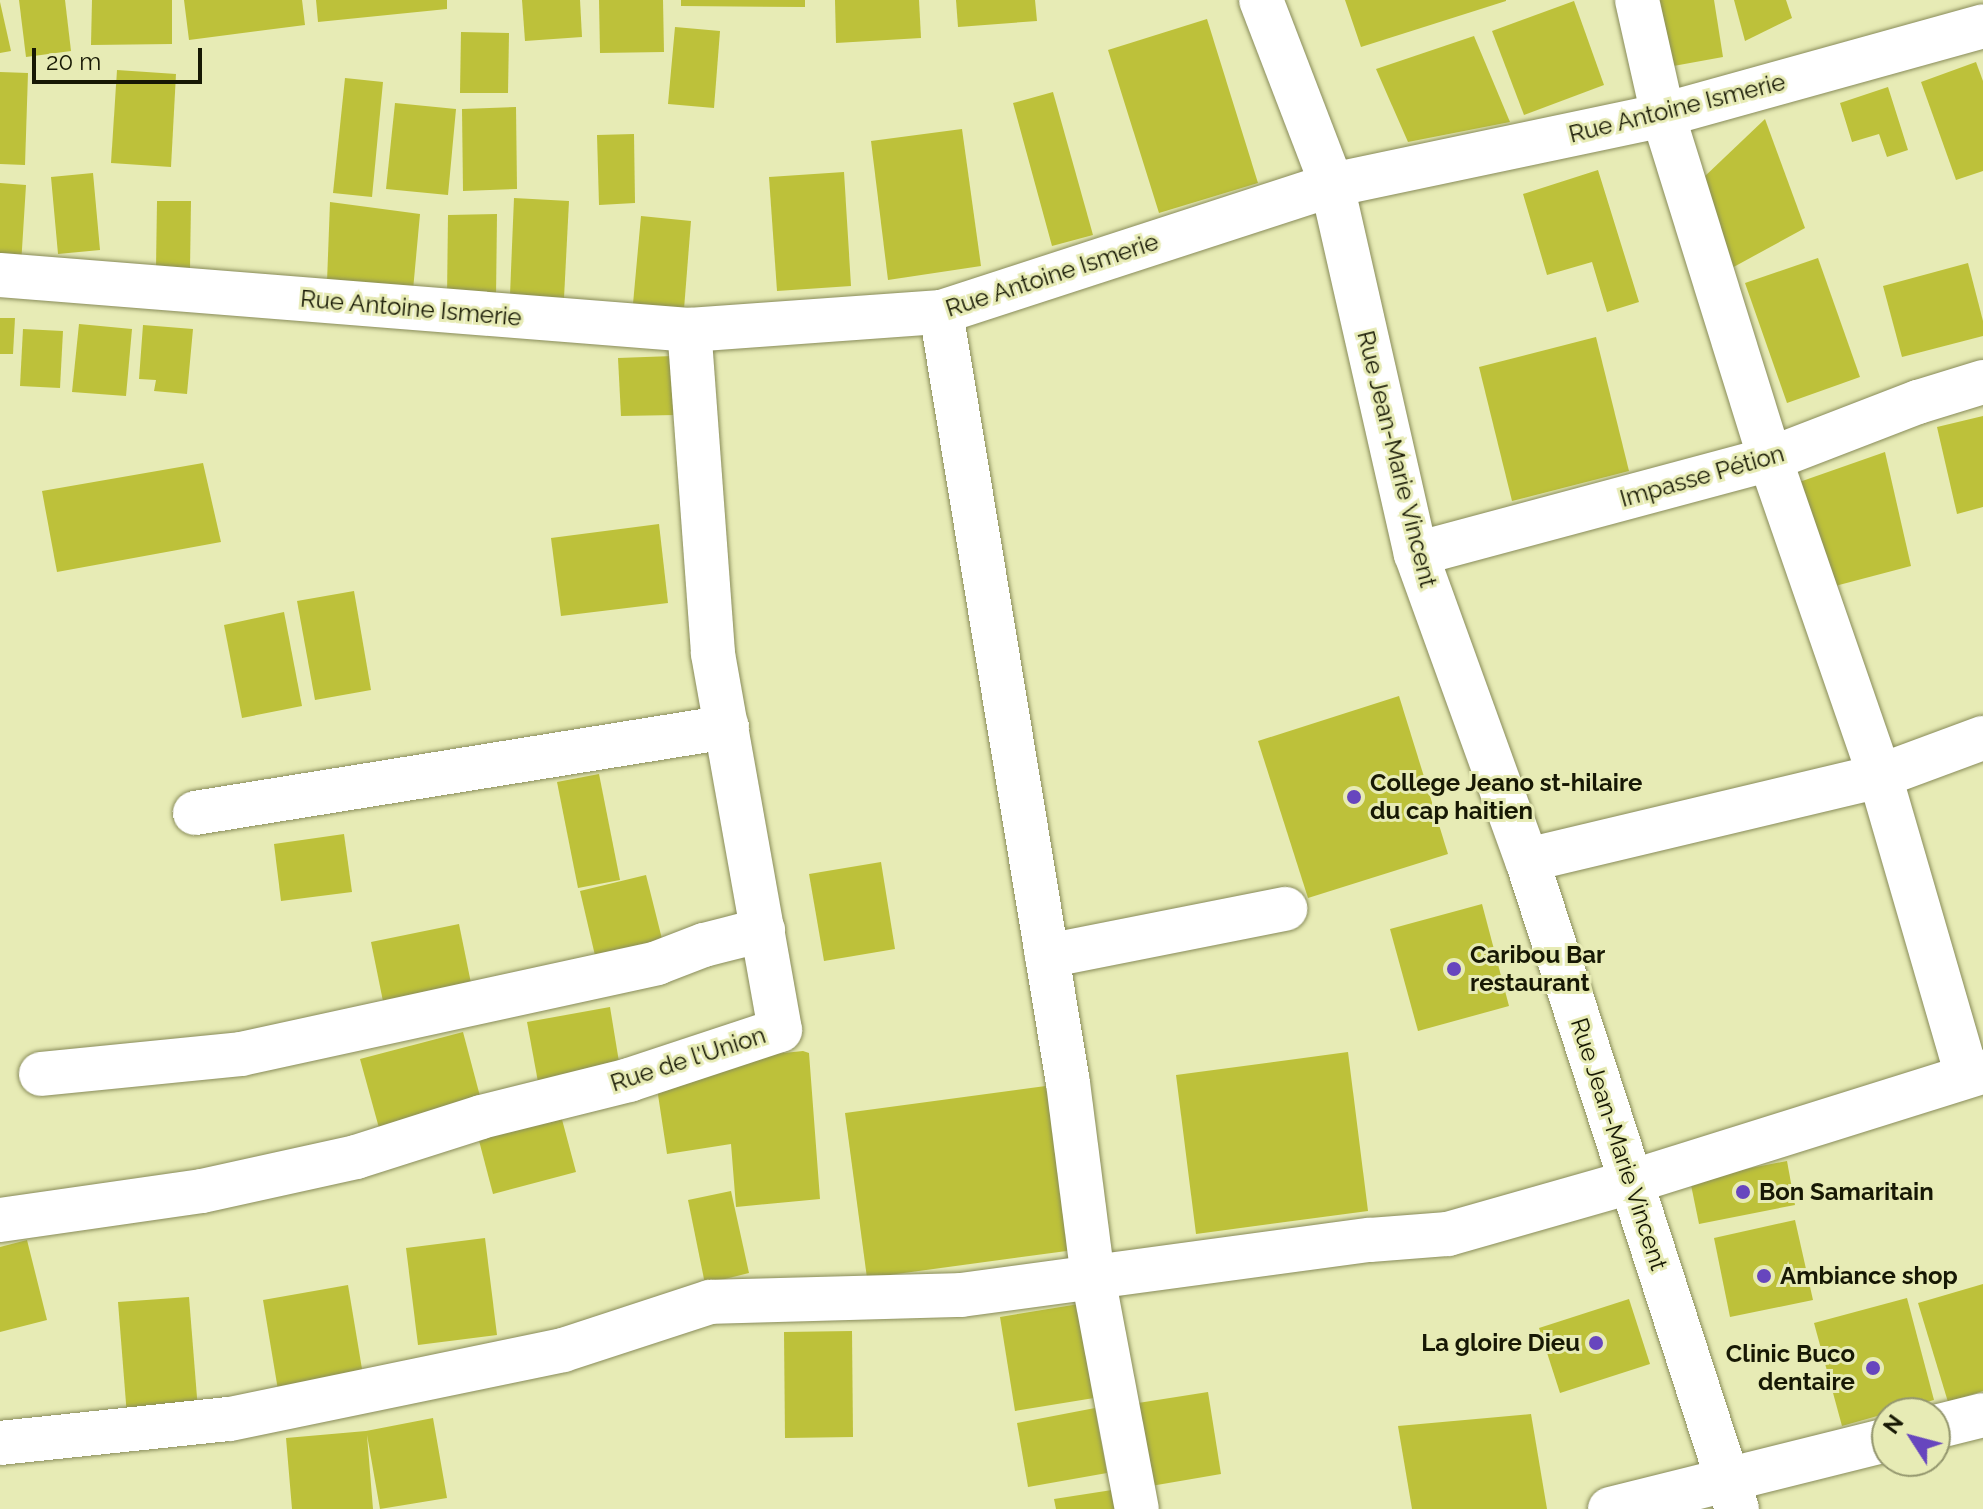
<!DOCTYPE html>
<html>
<head>
<meta charset="utf-8">
<style>
	body { margin:0 }
	#map { position:relative; width:1983px; height:1509px; overflow:hidden; background:#e7ebb5; font-family:Raleway,sans-serif }
	div>[style] { position:absolute }
	[style*='--x'] { left:calc(var(--x)*1px); top:calc(var(--y)*1px); width:calc(var(--w)*1px); rotate:calc(var(--a)*1deg) }
	.building>* { inset:0; background:#bdc13a }
	.roads { filter:drop-shadow(0 0 2px #898c5a) drop-shadow(0 0 2px #898c5a) }
	.minor>* { height:44px; margin:-22px; padding:0 22px; transform-origin:22px; border-radius:22px; background:#fff }
	.dots>* { width:22px; height:22px; translate:-50% -50%; box-sizing:border-box; border:4px solid #e7ebb5; border-radius:50% }
	span { translate:-50% -50%; white-space:nowrap; text-align:center; line-height:1.15; -webkit-text-stroke:6px #e7ebb5; paint-order:stroke }
	.street-label { font-size:24px; color:#171804 }
	.poi-label { font-size:24px; color:#171804; font-weight:700 }
	.left { translate:0 -50%; text-align:left }
	.right { translate:-100% -50%; text-align:right }
	.north { position:absolute; left:1871px; top:1397px; width:80px; height:80px; box-sizing:border-box; background:#e7ebb5; border:2px solid #94976e; border-radius:50%; rotate:306deg; font-size:22px; font-weight:700; line-height:32px; text-align:center; color:#171804 }
	.north::after { content:''; display:block; margin:auto; width:28px; height:36px; background:#6746be; clip-path:polygon(50% 0,100% 100%,50% 72%,0 100%) }
	.scale { position:absolute; left:32px; top:48px; width:170px; height:36px; box-sizing:border-box; border:4px solid #171804; border-top:0; padding-left:10px; font-size:24px; line-height:28px; white-space:nowrap; color:#171804; -webkit-text-stroke:6px #e7ebb5; paint-order:stroke }
</style>
</head>
<body>
<div id="map">
	<div class="building">
		<i style="clip-path:polygon(19px 0,65px 0,71px 51px,26px 57px)"></i>
		<i style="clip-path:polygon(92px 0,172px 0,172px 44px,91px 45px)"></i>
		<i style="clip-path:polygon(184px 0,302px 0,305px 25px,189px 40px)"></i>
		<i style="clip-path:polygon(316px 0,447px 0,447px 9px,318px 22px)"></i>
		<i style="clip-path:polygon(522px 0,580px 0,582px 37px,525px 41px)"></i>
		<i style="clip-path:polygon(599px 0,663px 0,664px 52px,600px 53px)"></i>
		<i style="clip-path:polygon(681px 0,805px 0,805px 7px,681px 6px)"></i>
		<i style="clip-path:polygon(835px 0,919px 0,921px 38px,836px 43px)"></i>
		<i style="clip-path:polygon(956px 0,1035px 0,1037px 21px,958px 27px)"></i>
		<i style="clip-path:polygon(1345px 0,1506px 0,1506px 1px,1361px 47px)"></i>
		<i style="clip-path:polygon(1656px 0,1714px 0,1723px 57px,1668px 67px)"></i>
		<i style="clip-path:polygon(1734px 0,1786px 0,1792px 18px,1745px 41px)"></i>
		<i style="clip-path:polygon(1574px 1px,1604px 85px,1524px 115px,1492px 31px)"></i>
		<i style="clip-path:polygon(0 2px,11px 51px,0 53px)"></i>
		<i style="clip-path:polygon(1207px 19px,1258px 183px,1159px 213px,1108px 50px)"></i>
		<i style="clip-path:polygon(675px 27px,720px 31px,714px 108px,668px 104px)"></i>
		<i style="clip-path:polygon(461px 32px,509px 33px,508px 93px,460px 93px)"></i>
		<i style="clip-path:polygon(1474px 36px,1510px 122px,1408px 142px,1376px 69px)"></i>
		<i style="clip-path:polygon(1976px 62px,1983px 81px,1983px 171px,1956px 180px,1921px 82px)"></i>
		<i style="clip-path:polygon(117px 70px,176px 74px,171px 167px,111px 163px)"></i>
		<i style="clip-path:polygon(0 72px,28px 73px,25px 165px,0 164px)"></i>
		<i style="clip-path:polygon(345px 78px,383px 82px,372px 197px,333px 193px)"></i>
		<i style="clip-path:polygon(1888px 87px,1908px 150px,1887px 157px,1879px 134px,1852px 142px,1840px 103px)"></i>
		<i style="clip-path:polygon(1053px 92px,1093px 235px,1052px 246px,1013px 103px)"></i>
		<i style="clip-path:polygon(395px 103px,456px 109px,448px 195px,386px 189px)"></i>
		<i style="clip-path:polygon(516px 107px,517px 189px,463px 191px,462px 109px)"></i>
		<i style="clip-path:polygon(1765px 119px,1805px 228px,1730px 269px,1703px 178px)"></i>
		<i style="clip-path:polygon(962px 129px,981px 266px,888px 280px,871px 141px)"></i>
		<i style="clip-path:polygon(634px 134px,635px 203px,599px 205px,597px 135px)"></i>
		<i style="clip-path:polygon(1598px 170px,1639px 302px,1607px 312px,1592px 262px,1547px 275px,1523px 194px)"></i>
		<i style="clip-path:polygon(844px 172px,851px 286px,777px 291px,769px 177px)"></i>
		<i style="clip-path:polygon(93px 173px,100px 250px,58px 254px,51px 177px)"></i>
		<i style="clip-path:polygon(0 183px,26px 185px,21px 265px,0 263px)"></i>
		<i style="clip-path:polygon(514px 198px,569px 201px,564px 298px,510px 295px)"></i>
		<i style="clip-path:polygon(157px 201px,191px 201px,190px 269px,156px 268px)"></i>
		<i style="clip-path:polygon(330px 202px,420px 214px,413px 290px,327px 282px)"></i>
		<i style="clip-path:polygon(497px 214px,496px 298px,447px 299px,448px 215px)"></i>
		<i style="clip-path:polygon(641px 216px,691px 221px,684px 309px,633px 304px)"></i>
		<i style="clip-path:polygon(1818px 258px,1860px 377px,1787px 403px,1745px 283px)"></i>
		<i style="clip-path:polygon(1968px 263px,1983px 321px,1983px 336px,1902px 357px,1883px 286px)"></i>
		<i style="clip-path:polygon(0 318px,15px 318px,13px 354px,0 354px)"></i>
		<i style="clip-path:polygon(79px 324px,132px 329px,126px 396px,72px 392px)"></i>
		<i style="clip-path:polygon(143px 325px,193px 329px,187px 394px,154px 391px,156px 380px,139px 379px)"></i>
		<i style="clip-path:polygon(23px 329px,63px 331px,60px 388px,20px 386px)"></i>
		<i style="clip-path:polygon(1596px 337px,1629px 471px,1512px 501px,1479px 367px)"></i>
		<i style="clip-path:polygon(673px 356px,676px 415px,621px 416px,618px 358px)"></i>
		<i style="clip-path:polygon(1983px 416px,1983px 507px,1957px 514px,1937px 427px)"></i>
		<i style="clip-path:polygon(1885px 452px,1911px 566px,1820px 590px,1788px 486px)"></i>
		<i style="clip-path:polygon(203px 463px,221px 542px,57px 572px,42px 491px)"></i>
		<i style="clip-path:polygon(659px 524px,668px 603px,561px 616px,551px 538px)"></i>
		<i style="clip-path:polygon(354px 591px,371px 690px,315px 700px,297px 601px)"></i>
		<i style="clip-path:polygon(284px 612px,302px 706px,242px 718px,224px 625px)"></i>
		<i style="clip-path:polygon(1399px 696px,1448px 854px,1308px 898px,1258px 741px)"></i>
		<i style="clip-path:polygon(599px 774px,620px 880px,578px 888px,557px 782px)"></i>
		<i style="clip-path:polygon(344px 834px,352px 892px,281px 901px,274px 844px)"></i>
		<i style="clip-path:polygon(881px 862px,895px 949px,824px 961px,809px 874px)"></i>
		<i style="clip-path:polygon(646px 875px,664px 947px,597px 964px,580px 891px)"></i>
		<i style="clip-path:polygon(1482px 904px,1509px 1006px,1418px 1031px,1390px 929px)"></i>
		<i style="clip-path:polygon(459px 924px,474px 998px,386px 1016px,371px 942px)"></i>
		<i style="clip-path:polygon(610px 1007px,620px 1068px,538px 1082px,527px 1022px)"></i>
		<i style="clip-path:polygon(463px 1032px,481px 1100px,379px 1128px,360px 1059px)"></i>
		<i style="clip-path:polygon(803px 1051px,809px 1053px,820px 1199px,736px 1207px,731px 1144px,667px 1154px,655px 1075px,724px 1059px)"></i>
		<i style="clip-path:polygon(1348px 1052px,1368px 1211px,1196px 1234px,1176px 1075px)"></i>
		<i style="clip-path:polygon(1053px 1085px,1074px 1250px,867px 1278px,845px 1113px)"></i>
		<i style="clip-path:polygon(560px 1112px,576px 1172px,493px 1194px,477px 1133px)"></i>
		<i style="clip-path:polygon(1787px 1161px,1795px 1205px,1699px 1224px,1690px 1180px)"></i>
		<i style="clip-path:polygon(731px 1191px,749px 1273px,705px 1284px,688px 1200px)"></i>
		<i style="clip-path:polygon(1795px 1220px,1813px 1300px,1730px 1317px,1714px 1238px)"></i>
		<i style="clip-path:polygon(485px 1238px,497px 1335px,418px 1345px,406px 1248px)"></i>
		<i style="clip-path:polygon(27px 1240px,47px 1320px,0 1332px,0 1247px)"></i>
		<i style="clip-path:polygon(1983px 1284px,1983px 1391px,1948px 1402px,1918px 1303px)"></i>
		<i style="clip-path:polygon(348px 1285px,363px 1375px,278px 1390px,263px 1300px)"></i>
		<i style="clip-path:polygon(189px 1297px,198px 1410px,127px 1416px,118px 1302px)"></i>
		<i style="clip-path:polygon(1907px 1298px,1934px 1400px,1842px 1426px,1814px 1323px)"></i>
		<i style="clip-path:polygon(1629px 1299px,1650px 1364px,1560px 1393px,1539px 1328px)"></i>
		<i style="clip-path:polygon(1079px 1304px,1094px 1398px,1015px 1411px,1000px 1317px)"></i>
		<i style="clip-path:polygon(852px 1331px,853px 1437px,785px 1438px,784px 1332px)"></i>
		<i style="clip-path:polygon(1208px 1392px,1221px 1474px,1151px 1486px,1138px 1403px)"></i>
		<i style="clip-path:polygon(1095px 1408px,1107px 1473px,1028px 1487px,1017px 1423px)"></i>
		<i style="clip-path:polygon(1531px 1414px,1547px 1509px,1412px 1509px,1398px 1426px)"></i>
		<i style="clip-path:polygon(433px 1418px,447px 1498px,380px 1509px,367px 1435px,373px 1509px,292px 1509px,286px 1438px,366px 1431px)"></i>
		<i style="clip-path:polygon(1112px 1490px,1115px 1509px,1056px 1509px,1054px 1499px)"></i>
	</div>
	<div class="roads">
		<div class="minor">
			<i style="--x:1261;--y:0;--w:198;--a:69"></i>
			<i style="--x:1332;--y:185;--w:378;--a:77.2"></i>
			<i style="--x:1416;--y:554;--w:326;--a:70.1"></i>
			<i style="--x:1527;--y:860;--w:682;--a:72.07"></i>
			<i style="--x:1637;--y:0;--w:118;--a:77.3"></i>
			<i style="--x:1663;--y:115;--w:360;--a:72.7"></i>
			<i style="--x:1770;--y:459;--w:336;--a:70.9"></i>
			<i style="--x:1880;--y:776;--w:311;--a:73.8"></i>
			<i style="--x:0;--y:275;--w:691;--a:4.56"></i>
			<i style="--x:689;--y:330;--w:253;--a:-4.1"></i>
			<i style="--x:941;--y:312;--w:411;--a:-18"></i>
			<i style="--x:1332;--y:185;--w:338;--a:-11.9"></i>
			<i style="--x:1663;--y:115;--w:332;--a:-15.5"></i>
			<i style="--x:941;--y:312;--w:781;--a:80.65"></i>
			<i style="--x:1068;--y:1083;--w:196;--a:82.7"></i>
			<i style="--x:1093;--y:1277;--w:236;--a:79.3"></i>
			<i style="--x:1416;--y:554;--w:367;--a:-15"></i>
			<i style="--x:1770;--y:459;--w:159;--a:-21.1"></i>
			<i style="--x:1918;--y:402;--w:68;--a:-17.1"></i>
			<i style="--x:195;--y:813;--w:539;--a:-9.18"></i>
			<i style="--x:1527;--y:860;--w:363;--a:-13.4"></i>
			<i style="--x:1880;--y:776;--w:110;--a:-20.3"></i>
			<i style="--x:1047;--y:956;--w:243;--a:-11.2"></i>
			<i style="--x:41;--y:1074;--w:201;--a:-5.7"></i>
			<i style="--x:241;--y:1054;--w:426;--a:-12.3"></i>
			<i style="--x:657;--y:963;--w:50;--a:-21"></i>
			<i style="--x:704;--y:945;--w:61;--a:-14.3"></i>
			<i style="--x:0;--y:1220;--w:204;--a:-8.2"></i>
			<i style="--x:202;--y:1191;--w:158;--a:-12.4"></i>
			<i style="--x:356;--y:1157;--w:131;--a:-17.7"></i>
			<i style="--x:481;--y:1117;--w:153;--a:-14"></i>
			<i style="--x:629;--y:1080;--w:159;--a:-18.3"></i>
			<i style="--x:780;--y:1030;--w:383;--a:-100.1"></i>
			<i style="--x:713;--y:653;--w:324;--a:-94.2"></i>
			<i style="--x:1935;--y:1427;--w:49;--a:-14"></i>
			<i style="--x:0;--y:1443;--w:231;--a:-6"></i>
			<i style="--x:230;--y:1419;--w:340;--a:-11.7"></i>
			<i style="--x:563;--y:1350;--w:155;--a:-18.1"></i>
			<i style="--x:710;--y:1302;--w:251;--a:-1.6"></i>
			<i style="--x:961;--y:1295;--w:413;--a:-7.7"></i>
			<i style="--x:1370;--y:1240;--w:78;--a:-4.4"></i>
			<i style="--x:1448;--y:1234;--w:190;--a:-15.9"></i>
			<i style="--x:1631;--y:1182;--w:369;--a:-17.4"></i>
			<i style="--x:1610;--y:1509;--w:285;--a:-14"></i>
		</div>
	</div>
	<div class="dots">
		<i style="left:1354px;top:797px;background:#6746be"></i>
		<i style="left:1454px;top:969px;background:#6746be"></i>
		<i style="left:1743px;top:1192px;background:#6746be"></i>
		<i style="left:1764px;top:1276px;background:#6746be"></i>
		<i style="left:1596px;top:1343px;background:#6746be"></i>
		<i style="left:1873px;top:1368px;background:#6746be"></i>
	</div>
	<div class="street-label">
		<span style="left:1677px;top:108px;rotate:-14deg">Rue Antoine Ismerie</span>
		<span style="left:1052px;top:275px;rotate:-18deg">Rue Antoine Ismerie</span>
		<span style="left:411px;top:308px;rotate:5deg">Rue Antoine Ismerie</span>
		<span style="left:1397px;top:459px;rotate:76deg">Rue Jean-Marie Vincent</span>
		<span style="left:1702px;top:476px;rotate:-16deg">Impasse Pétion</span>
		<span style="left:688px;top:1059px;rotate:-18deg">Rue de l'Union</span>
		<span style="left:1619px;top:1144px;rotate:72deg">Rue Jean-Marie Vincent</span>
	</div>
	<div class="poi-label">
		<span class="left" style="left:1370px;top:797px">College Jeano st-hilaire<br>du cap haitien</span>
		<span class="left" style="left:1470px;top:969px">Caribou Bar<br>restaurant</span>
		<span class="left" style="left:1759px;top:1192px">Bon Samaritain</span>
		<span class="left" style="left:1780px;top:1276px">Ambiance shop</span>
		<span class="right" style="left:1580px;top:1343px">La gloire Dieu</span>
		<span class="right" style="left:1855px;top:1368px">Clinic Buco<br>dentaire</span>
	</div>
	<div class="north">N</div>
	<div class="scale">20 m</div>
</div>
</body>
</html>
